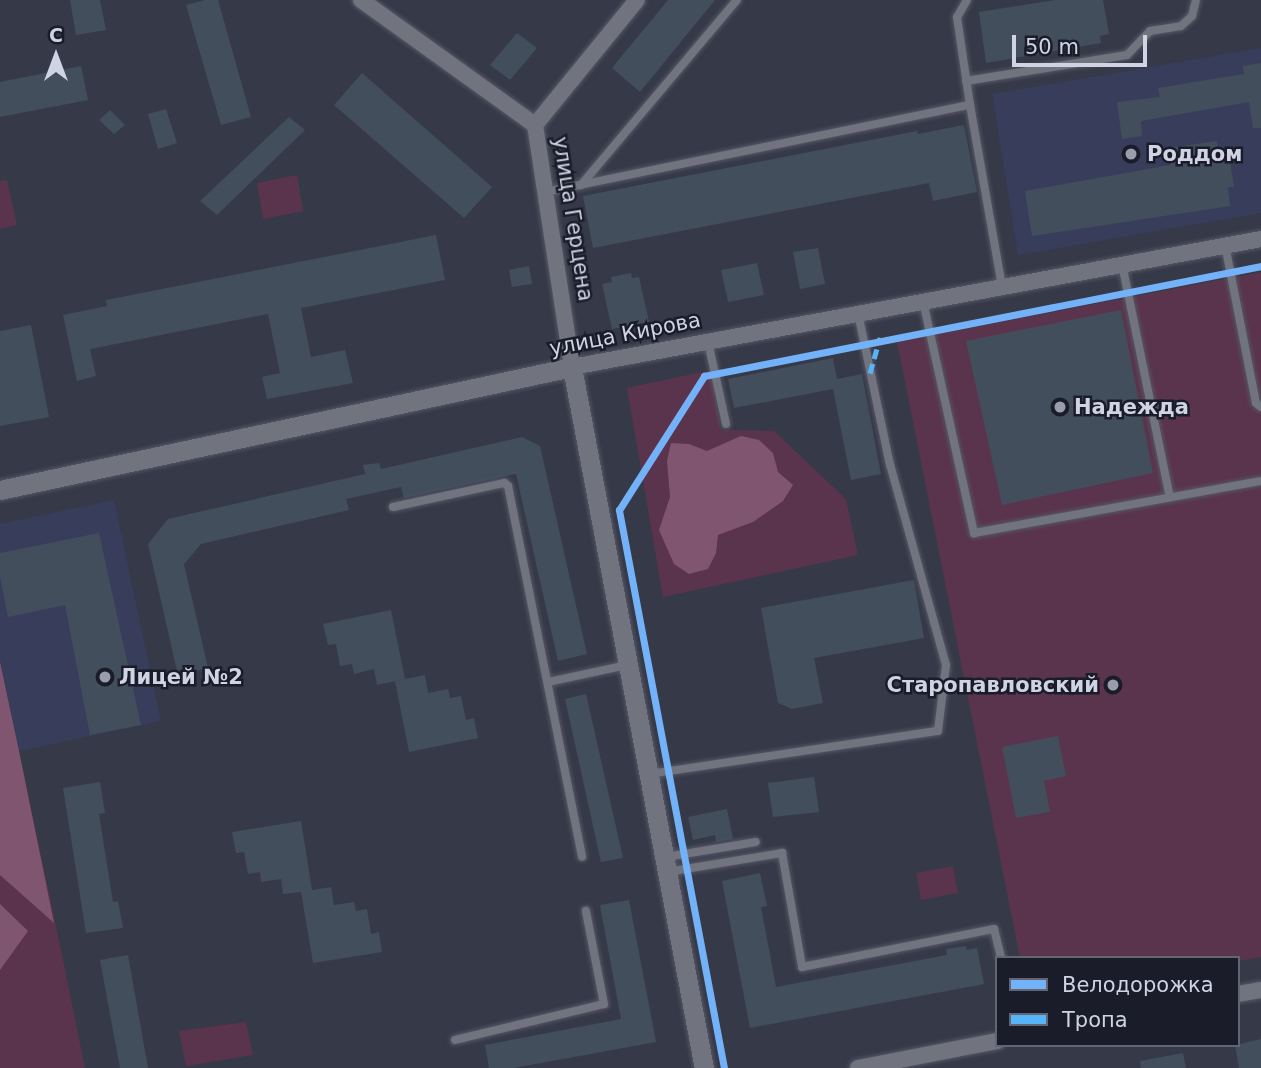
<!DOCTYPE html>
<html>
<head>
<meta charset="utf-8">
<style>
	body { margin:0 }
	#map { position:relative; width:1261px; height:1068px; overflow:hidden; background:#363948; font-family:"DejaVu Sans",sans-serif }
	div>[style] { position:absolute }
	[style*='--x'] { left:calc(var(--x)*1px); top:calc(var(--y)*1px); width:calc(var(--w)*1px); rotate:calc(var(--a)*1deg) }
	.built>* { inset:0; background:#383d5c }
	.green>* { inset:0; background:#5a344c }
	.forest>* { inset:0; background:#805570 }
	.building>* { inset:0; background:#434e5c }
	.roads { filter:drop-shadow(0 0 2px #555765) drop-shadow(0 0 2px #555765) }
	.service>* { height:8px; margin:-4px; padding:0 4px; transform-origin:4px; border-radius:4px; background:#71737e }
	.minor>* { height:16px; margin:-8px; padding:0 8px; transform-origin:8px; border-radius:8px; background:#71737e }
	.tertiary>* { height:19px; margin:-9.5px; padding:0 9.5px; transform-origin:9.5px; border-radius:9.5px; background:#71737e }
	.quiet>* { height:5px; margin-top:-2.5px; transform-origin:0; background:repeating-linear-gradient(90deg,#56b5f8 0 10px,transparent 0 15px) }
	.cycleway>* { height:7px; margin:-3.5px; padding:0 3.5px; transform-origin:3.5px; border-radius:3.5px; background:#73b2f8 }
	.dots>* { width:19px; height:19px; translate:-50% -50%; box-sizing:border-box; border:4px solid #1a1d29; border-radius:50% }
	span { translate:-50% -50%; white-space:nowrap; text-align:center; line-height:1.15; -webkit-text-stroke:5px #1a1d29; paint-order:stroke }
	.poi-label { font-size:21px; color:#cfd3e4; font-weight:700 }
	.left { translate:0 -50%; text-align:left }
	.right { translate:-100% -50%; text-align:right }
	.street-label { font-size:21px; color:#cfd3e4 }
	.legend { position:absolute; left:995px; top:956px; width:245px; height:91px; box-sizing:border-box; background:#1a1d29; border:2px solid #626674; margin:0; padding:9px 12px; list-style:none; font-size:21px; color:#cfd3e4 }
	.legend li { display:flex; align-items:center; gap:14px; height:35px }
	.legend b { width:35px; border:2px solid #626674 }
	.north { position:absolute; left:21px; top:21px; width:70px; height:70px; -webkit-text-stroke:5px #1a1d29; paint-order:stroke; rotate:0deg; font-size:19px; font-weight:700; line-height:28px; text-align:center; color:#cfd3e4 }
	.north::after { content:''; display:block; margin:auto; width:24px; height:32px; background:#cfd3e4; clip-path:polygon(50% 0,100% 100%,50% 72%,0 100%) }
	.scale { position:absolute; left:1012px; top:35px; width:135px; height:32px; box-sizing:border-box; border:4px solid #cfd3e4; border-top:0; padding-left:9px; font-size:21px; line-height:24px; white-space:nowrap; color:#cfd3e4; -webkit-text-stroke:5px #1a1d29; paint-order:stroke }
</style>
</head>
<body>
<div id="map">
	<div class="built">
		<i style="clip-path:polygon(1261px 48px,1261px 213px,1018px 255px,992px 94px)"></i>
		<i style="clip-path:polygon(114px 500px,161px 721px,19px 751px,0 662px,0 524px)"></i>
	</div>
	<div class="green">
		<i style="clip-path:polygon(297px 175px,303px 211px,263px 219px,257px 183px)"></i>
		<i style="clip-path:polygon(7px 180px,17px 225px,0 229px,0 181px)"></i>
		<i style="clip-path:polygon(1261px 272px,1261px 957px,1238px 961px,1238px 958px,1020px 958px,897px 342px)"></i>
		<i style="clip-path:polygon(711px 370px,721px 430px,774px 431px,846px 499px,858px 555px,663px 597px,627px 388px)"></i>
		<i style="clip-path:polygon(0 662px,60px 945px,85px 1068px,0 1068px)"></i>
		<i style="clip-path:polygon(953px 866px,958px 893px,921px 900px,916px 873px)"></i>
		<i style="clip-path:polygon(246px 1022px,253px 1055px,186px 1066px,179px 1031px)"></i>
	</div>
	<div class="forest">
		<i style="clip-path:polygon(741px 436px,759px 440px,773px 453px,778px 472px,793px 485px,783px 501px,753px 522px,718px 535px,716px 553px,708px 569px,689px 574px,674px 564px,659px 530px,670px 497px,667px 461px,671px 443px,689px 444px,707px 451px)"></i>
		<i style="clip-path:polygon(0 662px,19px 751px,54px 923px,0 875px)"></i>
		<i style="clip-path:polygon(0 904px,28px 931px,0 970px)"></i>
	</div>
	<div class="building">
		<i style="clip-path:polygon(70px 0,100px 0,106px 30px,76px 35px)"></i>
		<i style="clip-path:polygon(205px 0,218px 0,251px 117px,221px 125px,186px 5px)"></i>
		<i style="clip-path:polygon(668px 0,715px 0,640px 92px,612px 68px)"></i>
		<i style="clip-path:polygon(1055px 0,1103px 0,1109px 34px,1100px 36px,1101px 43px,986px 63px,979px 12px)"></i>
		<i style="clip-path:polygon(517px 33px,537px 48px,510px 80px,490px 65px)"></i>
		<i style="clip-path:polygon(1261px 63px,1261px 128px,1253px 128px,1249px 102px,1141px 121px,1142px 136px,1122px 139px,1117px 102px,1160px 97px,1158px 88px,1244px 74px,1243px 66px)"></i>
		<i style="clip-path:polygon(81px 66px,88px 100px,0 117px,0 82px)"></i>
		<i style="clip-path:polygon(362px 73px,492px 187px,464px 218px,334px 105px)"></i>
		<i style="clip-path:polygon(166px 109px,177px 143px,158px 149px,148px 114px)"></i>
		<i style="clip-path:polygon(110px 110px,125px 125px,114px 134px,99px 120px)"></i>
		<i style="clip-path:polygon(289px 117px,305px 130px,217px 215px,200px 201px)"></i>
		<i style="clip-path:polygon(964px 125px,977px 192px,933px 201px,929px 183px,593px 248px,583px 196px,917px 131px,918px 134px)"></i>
		<i style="clip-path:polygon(1217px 141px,1219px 157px,1229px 156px,1234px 187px,1228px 187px,1230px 206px,1032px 236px,1025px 191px,1170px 165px,1168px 148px)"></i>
		<i style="clip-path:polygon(436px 235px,445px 280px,301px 308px,311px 357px,345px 350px,353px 383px,267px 399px,262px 377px,280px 373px,268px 314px,90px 349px,96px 376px,77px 381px,63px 315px,107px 306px,106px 300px)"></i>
		<i style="clip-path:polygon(818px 248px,825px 284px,800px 289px,793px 252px)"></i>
		<i style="clip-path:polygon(757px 263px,764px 295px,728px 302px,721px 270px)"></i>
		<i style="clip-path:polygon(529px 266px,532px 284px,512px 287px,509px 270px)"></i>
		<i style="clip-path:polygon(631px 273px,632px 278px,639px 277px,649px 322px,612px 329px,602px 284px,612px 282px,611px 277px)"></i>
		<i style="clip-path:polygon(1121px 310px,1153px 473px,1002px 505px,966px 341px)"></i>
		<i style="clip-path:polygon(31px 325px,49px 417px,0 426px,0 331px)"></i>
		<i style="clip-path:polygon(833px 358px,837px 379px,862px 374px,881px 474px,851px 480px,833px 389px,734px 408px,728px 379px)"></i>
		<i style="clip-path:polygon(522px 437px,540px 446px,587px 654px,558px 661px,516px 474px,404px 498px,401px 487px,346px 499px,349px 510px,201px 544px,184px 564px,208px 668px,178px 675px,148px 544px,168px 519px,365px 474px,363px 465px,379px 463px,381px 469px)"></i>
		<i style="clip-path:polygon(99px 533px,141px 725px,90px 735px,65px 605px,8px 617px,0 576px,0 553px)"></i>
		<i style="clip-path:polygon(914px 580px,924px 638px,814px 658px,823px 703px,792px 709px,778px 703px,761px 608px)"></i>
		<i style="clip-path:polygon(391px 610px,405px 679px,377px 685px,374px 669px,354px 674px,352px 664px,340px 666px,336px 644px,328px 645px,323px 624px)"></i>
		<i style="clip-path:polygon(425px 675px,428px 693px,448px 689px,450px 698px,461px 696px,466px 720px,474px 718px,478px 738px,409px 752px,395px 681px)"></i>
		<i style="clip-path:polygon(586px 694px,623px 858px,601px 862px,565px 699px)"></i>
		<i style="clip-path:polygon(1058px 736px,1066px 776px,1044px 781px,1050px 812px,1016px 818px,1002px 747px)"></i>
		<i style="clip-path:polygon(814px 777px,819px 812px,773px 817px,768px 783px)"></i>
		<i style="clip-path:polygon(100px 782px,105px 813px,99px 814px,113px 902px,118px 901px,123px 928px,86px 933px,63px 788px)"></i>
		<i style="clip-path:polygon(727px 809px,733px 839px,716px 842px,715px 835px,693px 840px,688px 817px)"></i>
		<i style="clip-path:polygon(301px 821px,312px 890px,331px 887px,334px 905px,354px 902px,356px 911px,367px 909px,371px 934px,379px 932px,382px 952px,313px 963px,301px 892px,283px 894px,281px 879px,261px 882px,260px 872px,248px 874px,244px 852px,236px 853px,232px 832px)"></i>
		<i style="clip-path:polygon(760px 873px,767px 906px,761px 907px,776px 987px,947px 955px,946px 949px,966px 946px,967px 950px,977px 948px,984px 984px,750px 1028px,722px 881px)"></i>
		<i style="clip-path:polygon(629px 900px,656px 1042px,514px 1068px,489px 1068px,485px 1045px,621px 1019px,600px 905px)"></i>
		<i style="clip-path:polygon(128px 955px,148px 1068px,120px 1068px,100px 960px)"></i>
		<i style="clip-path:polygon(1261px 1039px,1261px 1068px,1239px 1068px,1235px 1045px)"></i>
		<i style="clip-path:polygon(1183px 1053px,1186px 1068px,1141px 1068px,1140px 1061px)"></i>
	</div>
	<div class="roads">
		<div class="service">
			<i style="--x:967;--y:0;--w:20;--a:120"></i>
			<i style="--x:957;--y:17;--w:89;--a:81.6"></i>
			<i style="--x:966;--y:81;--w:163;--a:-9.2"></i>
			<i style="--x:1127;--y:55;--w:33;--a:-46"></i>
			<i style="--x:1150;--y:31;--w:31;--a:-9"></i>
			<i style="--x:1181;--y:26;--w:15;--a:-42"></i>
			<i style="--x:1192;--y:16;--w:16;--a:-76"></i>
			<i style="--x:581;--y:185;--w:242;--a:-49.9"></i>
			<i style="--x:545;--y:192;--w:434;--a:-11.6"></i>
			<i style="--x:970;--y:105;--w:185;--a:80"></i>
			<i style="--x:1225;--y:245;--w:161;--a:78.9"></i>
			<i style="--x:1256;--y:403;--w:6;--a:39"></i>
			<i style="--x:1122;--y:264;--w:238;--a:78.4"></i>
			<i style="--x:923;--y:301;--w:238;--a:77.6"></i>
			<i style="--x:974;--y:533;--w:292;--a:-10.3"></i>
			<i style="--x:708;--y:342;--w:84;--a:77.6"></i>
			<i style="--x:393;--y:507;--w:114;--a:-12.2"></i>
			<i style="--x:504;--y:483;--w:5;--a:37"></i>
			<i style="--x:508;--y:486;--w:378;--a:78.7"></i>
			<i style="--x:548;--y:682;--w:81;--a:-12.1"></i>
			<i style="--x:649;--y:774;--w:292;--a:-8.5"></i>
			<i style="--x:938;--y:731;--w:66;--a:-83.1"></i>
			<i style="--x:946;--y:665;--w:208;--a:-105.6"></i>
			<i style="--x:890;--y:465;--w:155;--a:-101.9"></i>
			<i style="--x:666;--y:857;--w:91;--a:-9.5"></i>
			<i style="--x:667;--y:872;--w:117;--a:-9.4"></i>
			<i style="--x:782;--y:853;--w:116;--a:80"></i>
			<i style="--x:802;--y:967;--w:196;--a:-11.2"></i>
			<i style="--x:994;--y:929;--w:30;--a:76"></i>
			<i style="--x:455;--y:1040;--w:153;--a:-13.6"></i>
			<i style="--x:604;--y:1004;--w:95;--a:-101"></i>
		</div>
		<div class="minor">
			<i style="--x:361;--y:0;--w:214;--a:35.7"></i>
			<i style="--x:535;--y:125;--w:245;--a:81.3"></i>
			<i style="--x:572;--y:367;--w:701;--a:-10.52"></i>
			<i style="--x:535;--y:125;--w:161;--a:-50.8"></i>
			<i style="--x:1238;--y:994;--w:23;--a:-10"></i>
			<i style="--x:858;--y:1068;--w:142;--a:-11"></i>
		</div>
		<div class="tertiary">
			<i style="--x:0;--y:490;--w:585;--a:-12.14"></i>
			<i style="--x:572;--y:367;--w:713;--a:79.34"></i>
		</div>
	</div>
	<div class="quiet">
		<i style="--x:870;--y:373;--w:37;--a:-74"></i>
	</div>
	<div class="cycleway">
		<i style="--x:724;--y:1068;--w:568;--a:-100.66"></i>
		<i style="--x:619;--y:510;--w:159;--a:-57.6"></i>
		<i style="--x:704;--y:376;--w:568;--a:-11.17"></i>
	</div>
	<div class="dots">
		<i style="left:1131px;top:154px;background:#999dad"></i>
		<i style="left:1060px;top:407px;background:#999dad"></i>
		<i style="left:105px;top:677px;background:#999dad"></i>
		<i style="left:1113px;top:685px;background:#999dad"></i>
	</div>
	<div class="poi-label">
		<span class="left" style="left:1147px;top:154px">Роддом</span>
		<span class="left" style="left:1074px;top:407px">Надежда</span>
		<span class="left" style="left:119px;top:677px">Лицей №2</span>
		<span class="right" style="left:1099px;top:685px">Старопавловский</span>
	</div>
	<div class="street-label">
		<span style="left:573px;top:219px;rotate:81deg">улица Герцена</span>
		<span style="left:625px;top:334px;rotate:-11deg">улица Кирова</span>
	</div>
	<ul class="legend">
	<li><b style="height:9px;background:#73b2f8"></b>Велодорожка</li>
	<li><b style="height:9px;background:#56b5f8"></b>Тропа</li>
	</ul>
	<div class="north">С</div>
	<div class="scale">50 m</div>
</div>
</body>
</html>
